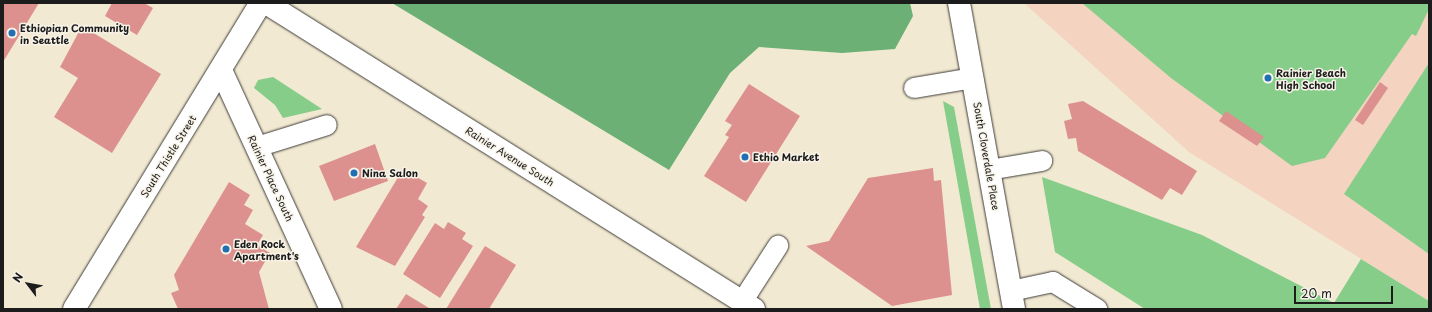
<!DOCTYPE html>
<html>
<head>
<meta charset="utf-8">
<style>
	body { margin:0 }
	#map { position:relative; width:1432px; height:312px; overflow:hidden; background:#f2e9d2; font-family:"Playpen Sans",sans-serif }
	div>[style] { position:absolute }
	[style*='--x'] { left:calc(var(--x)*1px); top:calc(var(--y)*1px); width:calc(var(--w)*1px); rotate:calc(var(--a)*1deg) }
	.built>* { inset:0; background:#f4d3c0 }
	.green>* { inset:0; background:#86cd89 }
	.forest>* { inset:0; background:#6cb075 }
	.building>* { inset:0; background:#dd918e }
	.roads { filter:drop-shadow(0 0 1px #3c3b37) drop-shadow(0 0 1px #3c3b37) }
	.lane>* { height:20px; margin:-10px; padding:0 10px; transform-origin:10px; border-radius:10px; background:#fff }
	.street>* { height:22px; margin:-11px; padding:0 11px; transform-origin:11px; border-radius:11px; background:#fff }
	.secondary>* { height:22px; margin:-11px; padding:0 11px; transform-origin:11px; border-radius:11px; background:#fff }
	.primary>* { height:22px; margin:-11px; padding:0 11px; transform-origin:11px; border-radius:11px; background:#fff }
	.dots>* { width:11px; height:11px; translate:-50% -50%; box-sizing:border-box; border:2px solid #f7f3e8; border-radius:50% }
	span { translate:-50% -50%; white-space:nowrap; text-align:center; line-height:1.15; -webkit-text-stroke:3px #f7f3e8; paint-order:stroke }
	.poi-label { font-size:10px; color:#1c1c1c; font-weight:700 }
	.left { translate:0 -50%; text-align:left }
	.street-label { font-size:10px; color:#1c1c1c }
	.frame { position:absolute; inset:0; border:4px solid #1c1c1c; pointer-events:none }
	.north { position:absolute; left:8px; top:264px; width:40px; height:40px; -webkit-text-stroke:3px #f7f3e8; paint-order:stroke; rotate:302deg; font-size:11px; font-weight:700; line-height:16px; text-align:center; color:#1c1c1c }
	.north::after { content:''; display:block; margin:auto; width:14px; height:18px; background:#1c1c1c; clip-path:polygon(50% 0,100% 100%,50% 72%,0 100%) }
	.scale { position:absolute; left:1294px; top:286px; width:99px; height:18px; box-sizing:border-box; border:2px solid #1c1c1c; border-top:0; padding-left:5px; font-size:12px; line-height:14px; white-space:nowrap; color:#1c1c1c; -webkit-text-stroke:3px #f7f3e8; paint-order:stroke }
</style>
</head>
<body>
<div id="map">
	<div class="built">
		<i style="clip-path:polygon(1024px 3px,1429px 3px,1429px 301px,1189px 152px)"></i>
	</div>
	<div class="green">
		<i style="clip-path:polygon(1082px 3px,1429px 3px,1429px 9px,1416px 36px,1412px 34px,1325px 158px,1292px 166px,1171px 78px)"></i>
		<i style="clip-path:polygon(1429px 63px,1429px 254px,1344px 194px)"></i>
		<i style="clip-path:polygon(273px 77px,322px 109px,283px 118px,275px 105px,254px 88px,258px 80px)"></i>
		<i style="clip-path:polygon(943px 101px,954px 107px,991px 309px,980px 309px)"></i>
		<i style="clip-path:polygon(1042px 177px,1202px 235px,1334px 303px,1361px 259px,1429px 301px,1429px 309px,1145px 309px,1055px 252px)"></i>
	</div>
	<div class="forest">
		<i style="clip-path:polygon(392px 3px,910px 3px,913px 16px,895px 49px,842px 53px,759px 47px,730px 73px,669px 170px)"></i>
	</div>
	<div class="building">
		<i style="clip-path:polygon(3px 3px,39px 3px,3px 62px)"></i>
		<i style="clip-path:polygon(112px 3px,144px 3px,153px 8px,137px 35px,105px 16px)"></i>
		<i style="clip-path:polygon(82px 26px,161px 74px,112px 153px,54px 117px,78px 78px,60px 67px)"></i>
		<i style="clip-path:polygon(1380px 82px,1388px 88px,1363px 125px,1355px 120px)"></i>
		<i style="clip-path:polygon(749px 84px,800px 116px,746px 202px,704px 176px,729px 137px,725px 135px,732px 125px,725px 121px)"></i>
		<i style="clip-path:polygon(1083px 101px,1197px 171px,1182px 195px,1170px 188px,1162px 200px,1078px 151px,1076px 138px,1068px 139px,1064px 121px,1072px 119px,1068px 104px)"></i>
		<i style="clip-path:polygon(1226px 111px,1264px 137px,1257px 146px,1219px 121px)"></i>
		<i style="clip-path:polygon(375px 144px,388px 181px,334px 201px,319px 166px)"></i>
		<i style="clip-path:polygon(933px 168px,934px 181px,941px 180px,952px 295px,892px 306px,806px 246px,829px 241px,868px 178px)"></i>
		<i style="clip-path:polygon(403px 169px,427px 183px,418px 199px,428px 206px,422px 215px,425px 217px,395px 266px,356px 247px)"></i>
		<i style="clip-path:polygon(229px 182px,250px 195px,244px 205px,253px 210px,245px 224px,263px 235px,257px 245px,270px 253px,259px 272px,269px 309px,178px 309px,171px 293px,179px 290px,174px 275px)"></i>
		<i style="clip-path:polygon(448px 222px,466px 233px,462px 239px,473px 246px,440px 298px,403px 274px,435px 223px,444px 229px)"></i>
		<i style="clip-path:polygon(485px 246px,516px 265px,489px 309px,446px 309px)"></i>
		<i style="clip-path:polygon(406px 294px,429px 308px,428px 309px,396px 309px)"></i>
	</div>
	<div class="roads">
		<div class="lane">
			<i style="--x:914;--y:88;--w:60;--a:-9.6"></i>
			<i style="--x:257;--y:147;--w:73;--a:-17.4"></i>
			<i style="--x:989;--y:170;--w:54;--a:-9.6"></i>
			<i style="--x:1011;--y:291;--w:43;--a:-12.1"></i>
			<i style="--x:1053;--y:282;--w:52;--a:31.5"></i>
			<i style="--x:742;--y:302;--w:67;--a:-57.3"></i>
		</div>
		<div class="street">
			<i style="--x:221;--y:70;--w:263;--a:65.3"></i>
			<i style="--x:74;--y:309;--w:359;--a:-58.6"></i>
		</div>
		<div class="secondary">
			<i style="--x:959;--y:3;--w:311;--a:79.8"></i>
		</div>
		<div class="primary">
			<i style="--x:266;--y:3;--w:576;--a:32.09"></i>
		</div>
	</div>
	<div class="dots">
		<i style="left:12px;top:33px;background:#1f6fb2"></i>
		<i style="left:1268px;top:78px;background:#1f6fb2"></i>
		<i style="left:745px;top:157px;background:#1f6fb2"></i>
		<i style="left:354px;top:173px;background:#1f6fb2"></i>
		<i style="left:226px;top:249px;background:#1f6fb2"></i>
	</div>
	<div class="poi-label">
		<span class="left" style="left:20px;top:33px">Ethiopian Community<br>in Seattle</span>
		<span class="left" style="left:1276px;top:78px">Rainier Beach<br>High School</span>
		<span class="left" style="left:753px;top:157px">Ethio Market</span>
		<span class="left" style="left:362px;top:173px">Nina Salon</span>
		<span class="left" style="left:234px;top:249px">Eden Rock<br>Apartment's</span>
	</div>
	<div class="street-label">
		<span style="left:168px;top:156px;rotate:-58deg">South Thistle Street</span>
		<span style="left:510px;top:156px;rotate:32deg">Rainier Avenue South</span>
		<span style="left:987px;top:156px;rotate:80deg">South Cloverdale Place</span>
		<span style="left:271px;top:178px;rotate:65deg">Rainier Place South</span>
	</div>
	<div class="frame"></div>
	<div class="north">N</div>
	<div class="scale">20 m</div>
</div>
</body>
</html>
